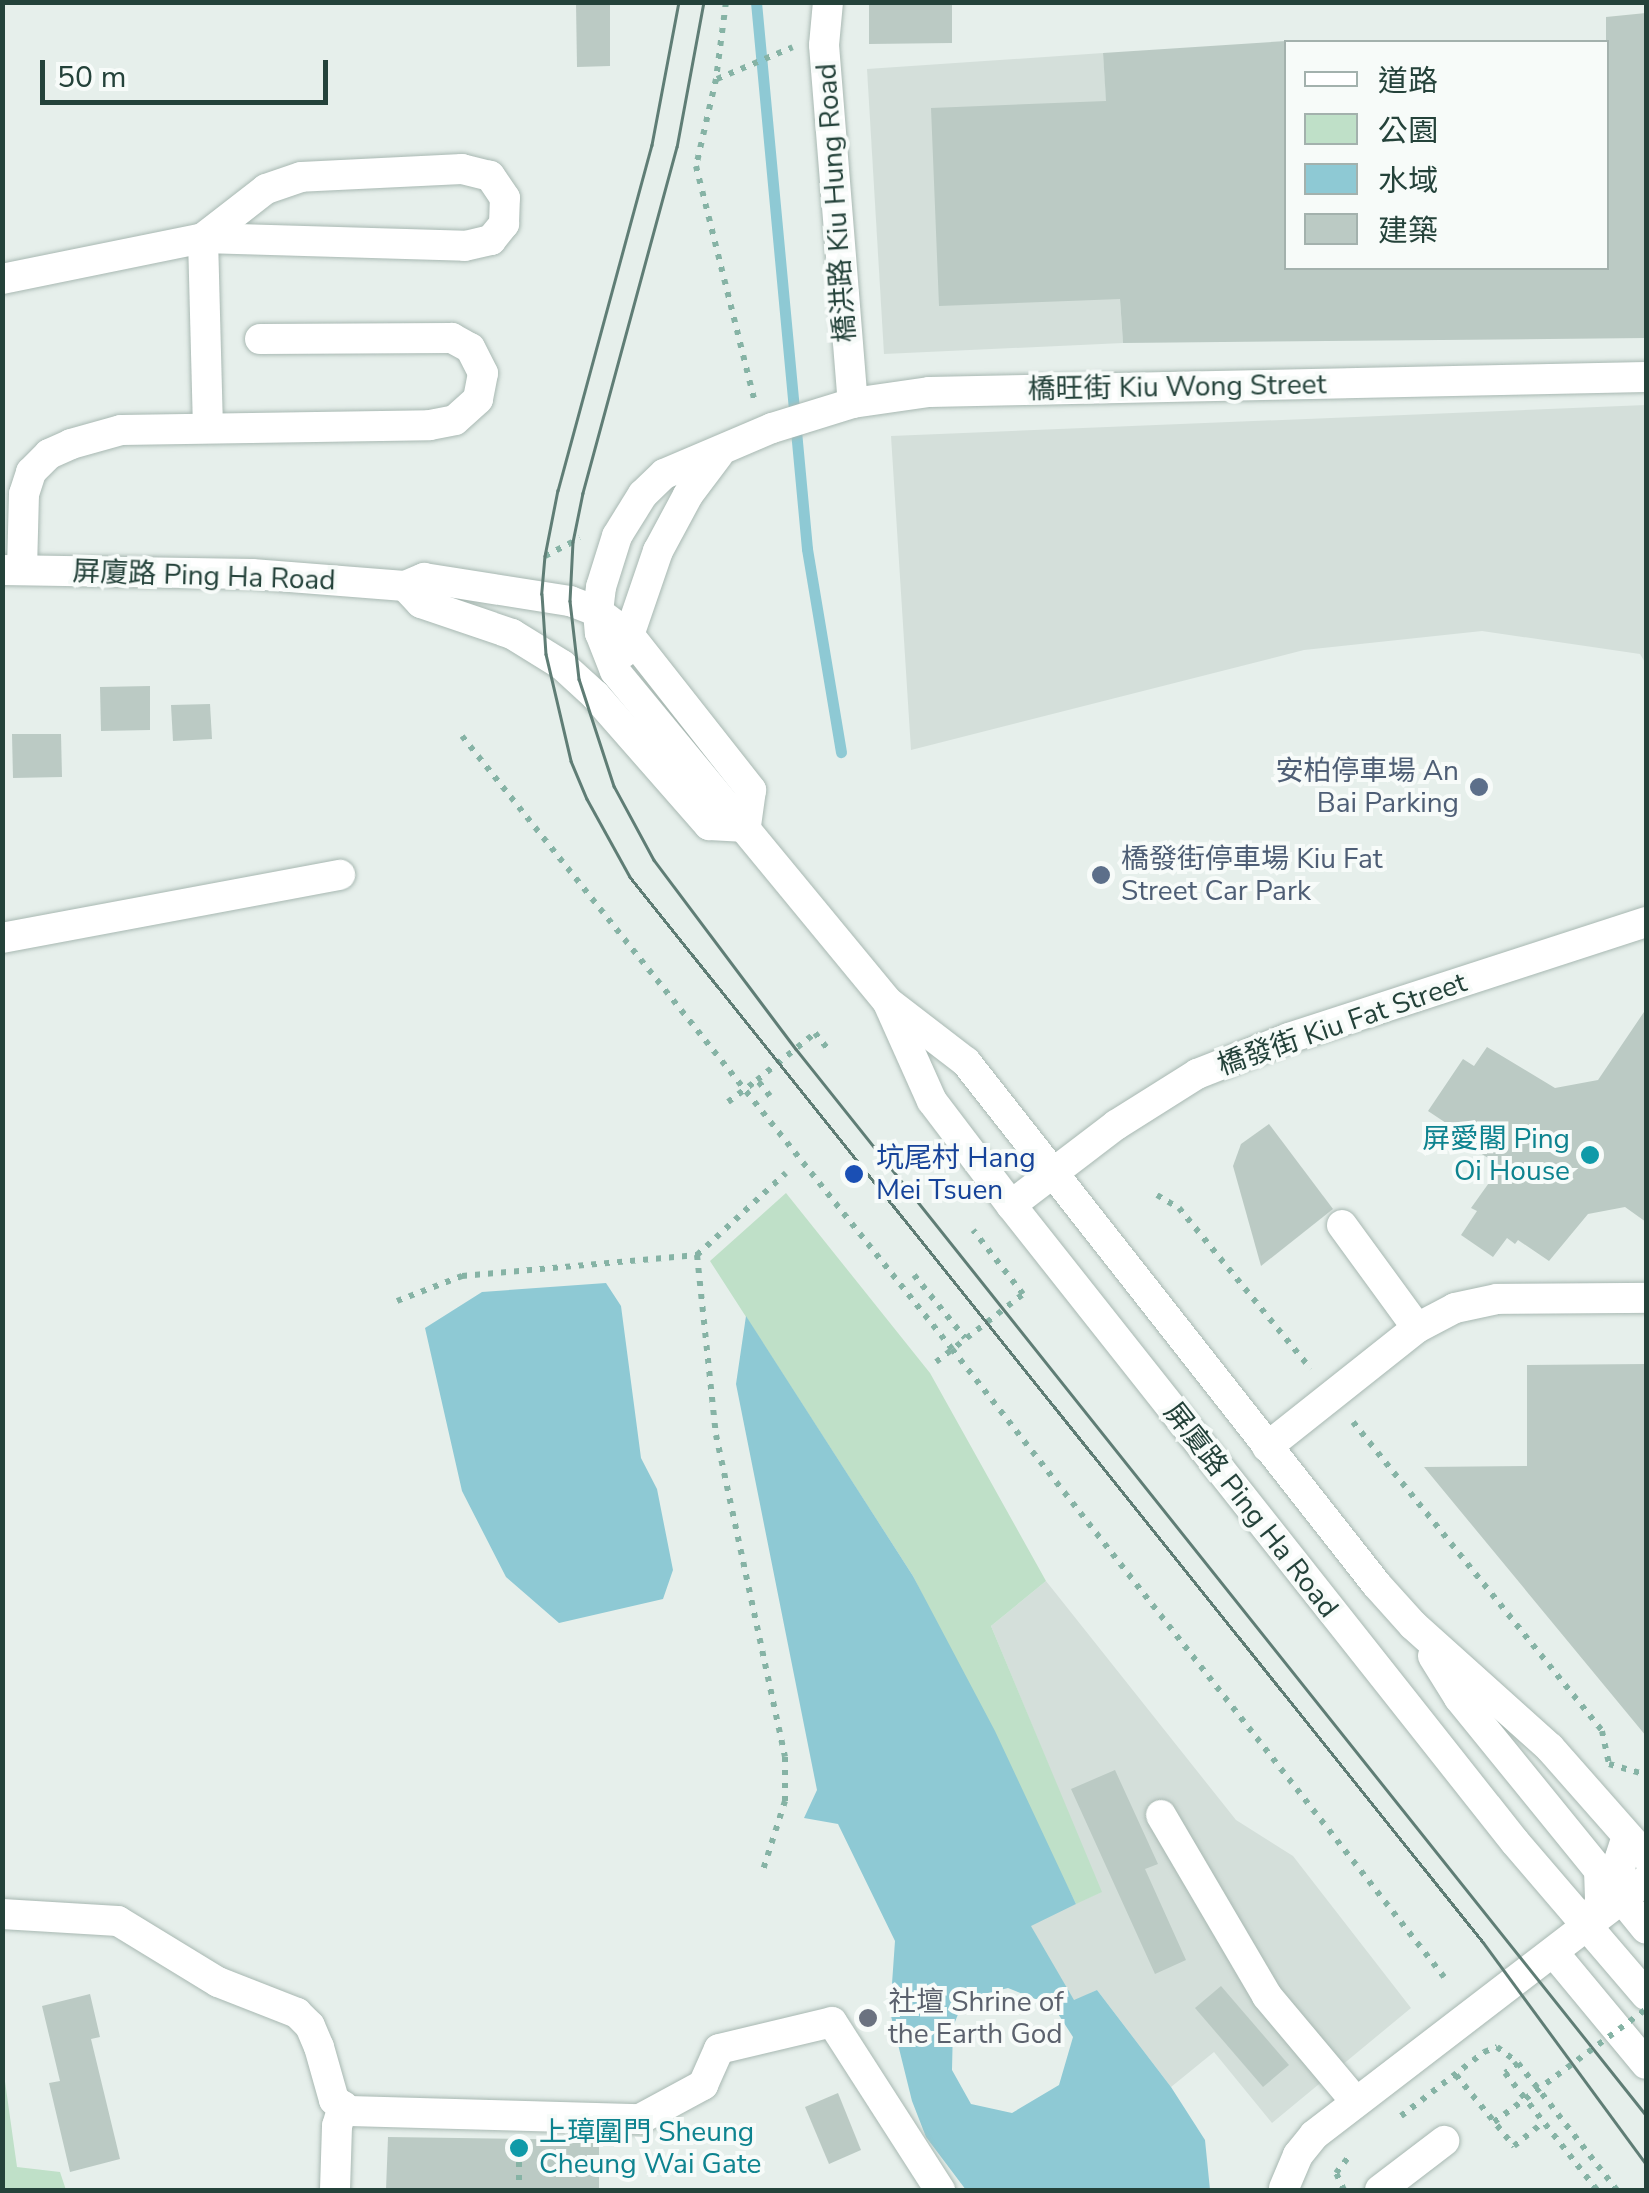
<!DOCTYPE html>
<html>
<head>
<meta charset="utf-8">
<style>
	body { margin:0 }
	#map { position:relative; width:1649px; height:2193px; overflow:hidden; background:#e6efeb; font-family:"Nunito Sans","Noto Sans TC",sans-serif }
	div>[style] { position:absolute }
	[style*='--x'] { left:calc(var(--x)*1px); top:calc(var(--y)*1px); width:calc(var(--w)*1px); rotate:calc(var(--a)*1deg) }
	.built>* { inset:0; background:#d4dfda }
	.green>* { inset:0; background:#bfe0c8 }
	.water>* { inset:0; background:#8ec9d4 }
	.stream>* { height:11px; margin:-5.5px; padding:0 5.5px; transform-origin:5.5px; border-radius:5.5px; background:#8ec9d4 }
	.building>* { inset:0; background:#bbcac4 }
	.path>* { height:6px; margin-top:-3px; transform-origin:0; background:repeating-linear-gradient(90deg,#86b3a5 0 5px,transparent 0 13px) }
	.roads { filter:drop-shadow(0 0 2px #a8b8b2) drop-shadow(0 0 2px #a8b8b2) }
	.minor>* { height:30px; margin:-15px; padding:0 15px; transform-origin:15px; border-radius:15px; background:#fff }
	.tram>* { height:2.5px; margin:-1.25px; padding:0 1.25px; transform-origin:1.25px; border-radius:1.25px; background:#5f7d75 }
	.path-bridge>* { height:6px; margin-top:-3px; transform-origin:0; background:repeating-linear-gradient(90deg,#86b3a5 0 5px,transparent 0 13px) }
	.dots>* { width:28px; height:28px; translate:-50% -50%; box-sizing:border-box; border:5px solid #f7fbf9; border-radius:50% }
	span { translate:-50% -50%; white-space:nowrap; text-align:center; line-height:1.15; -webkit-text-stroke:8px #f7fbf9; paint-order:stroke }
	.street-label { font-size:28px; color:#24423a }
	.service-label { font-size:28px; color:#4e5e75 }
	.right { translate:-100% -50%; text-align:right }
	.left { translate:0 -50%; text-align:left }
	.culture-label { font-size:28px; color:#0d838f }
	.transit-label { font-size:28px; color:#164399 }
	.worship-label { font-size:28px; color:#5b616d }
	.frame { position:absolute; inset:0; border:5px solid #24423a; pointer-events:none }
	.legend { position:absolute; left:1284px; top:40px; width:325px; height:230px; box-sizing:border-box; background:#f7fbf9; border:2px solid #a3b1ad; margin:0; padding:12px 18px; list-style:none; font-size:30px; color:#24423a }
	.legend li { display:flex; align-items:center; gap:20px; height:50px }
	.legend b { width:50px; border:2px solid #a3b1ad }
	.scale { position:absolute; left:40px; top:60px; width:288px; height:45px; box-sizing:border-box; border:5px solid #24423a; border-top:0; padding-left:12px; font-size:30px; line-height:35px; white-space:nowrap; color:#24423a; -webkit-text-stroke:8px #f7fbf9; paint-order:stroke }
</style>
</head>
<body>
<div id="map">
	<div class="built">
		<i style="clip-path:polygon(1103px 53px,1123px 343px,884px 354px,867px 69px)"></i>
		<i style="clip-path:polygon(1646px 405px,1646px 664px,1640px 654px,1482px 631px,1304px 650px,911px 750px,891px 436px)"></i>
		<i style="clip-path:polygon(1046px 1581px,1236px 1820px,1293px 1856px,1411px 2008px,1272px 2123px,1214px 2052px,1171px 2087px,1097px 1990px,1074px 2001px,1030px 1925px,1101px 1892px,991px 1626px)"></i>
	</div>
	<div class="green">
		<i style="clip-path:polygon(786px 1193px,930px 1373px,1046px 1581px,991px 1626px,1102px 1892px,1076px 1904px,913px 1576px,710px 1261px)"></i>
		<i style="clip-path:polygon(2px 2060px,17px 2167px,60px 2172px,66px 2190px,3px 2190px)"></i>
	</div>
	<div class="water">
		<i style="clip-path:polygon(606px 1283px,621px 1306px,641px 1458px,657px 1489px,673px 1570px,663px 1599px,559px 1623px,506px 1577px,462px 1491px,425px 1328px,482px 1292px)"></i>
		<i style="clip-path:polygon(evenodd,746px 1316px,913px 1576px,995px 1731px,1076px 1904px,1031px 1926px,1074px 2000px,1097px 1990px,1171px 2087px,1205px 2140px,1210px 2190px,966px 2190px,926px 2137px,912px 2101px,890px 2012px,895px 1941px,838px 1824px,804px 1818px,817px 1790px,736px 1384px,746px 1316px,1008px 1988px,1053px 2006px,1073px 2037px,1059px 2085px,1012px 2113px,971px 2104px,952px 2070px,953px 2027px,964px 1999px,1008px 1988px)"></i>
	</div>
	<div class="stream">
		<i style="--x:756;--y:2;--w:549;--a:84.67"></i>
		<i style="--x:807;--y:549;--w:206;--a:80.5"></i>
	</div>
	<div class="building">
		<i style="clip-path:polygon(869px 2px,952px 2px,952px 43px,869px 44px)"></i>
		<i style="clip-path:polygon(576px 3px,610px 3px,610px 66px,577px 67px)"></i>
		<i style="clip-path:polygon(1646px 13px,1646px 338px,1123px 343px,1120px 299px,939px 306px,931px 108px,1106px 101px,1103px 53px,1286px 41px,1286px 268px,1606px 268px,1606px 17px)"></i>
		<i style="clip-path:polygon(150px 686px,150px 730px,101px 731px,100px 687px)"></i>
		<i style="clip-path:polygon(210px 704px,212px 739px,173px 741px,171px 705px)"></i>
		<i style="clip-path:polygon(12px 734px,61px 734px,62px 777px,13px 778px)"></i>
		<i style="clip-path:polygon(1646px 1009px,1646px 1222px,1625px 1207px,1588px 1214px,1549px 1261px,1518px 1240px,1515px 1244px,1507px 1238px,1493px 1257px,1461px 1235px,1477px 1211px,1471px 1208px,1501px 1166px,1448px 1133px,1452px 1127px,1428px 1111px,1463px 1059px,1474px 1066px,1487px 1047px,1555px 1088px,1598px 1080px)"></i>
		<i style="clip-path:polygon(1269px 1124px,1333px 1209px,1261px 1266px,1233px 1166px,1241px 1144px)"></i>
		<i style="clip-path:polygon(1646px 1364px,1646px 1736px,1424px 1467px,1527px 1466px,1527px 1365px)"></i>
		<i style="clip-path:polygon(1115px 1770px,1158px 1864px,1145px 1869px,1186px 1960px,1155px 1974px,1071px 1789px)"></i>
		<i style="clip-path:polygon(1221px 1986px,1289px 2065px,1263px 2087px,1195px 2008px)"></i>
		<i style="clip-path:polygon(90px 1994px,100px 2037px,91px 2039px,120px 2159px,70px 2172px,49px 2083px,60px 2081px,42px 2006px)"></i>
		<i style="clip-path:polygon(838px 2093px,861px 2150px,829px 2164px,805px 2107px)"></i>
		<i style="clip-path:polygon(388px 2137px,599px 2140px,599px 2190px,386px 2190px)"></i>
	</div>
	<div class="path">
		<i style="--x:726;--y:2;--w:78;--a:97.4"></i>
		<i style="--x:716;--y:79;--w:89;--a:102.9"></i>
		<i style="--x:696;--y:166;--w:243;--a:76"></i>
		<i style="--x:717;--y:79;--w:82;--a:-22.8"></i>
		<i style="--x:545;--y:556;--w:39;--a:-27"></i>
		<i style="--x:462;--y:736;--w:785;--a:51.36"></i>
		<i style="--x:952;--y:1349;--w:798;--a:51.92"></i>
		<i style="--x:770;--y:1096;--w:21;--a:-129"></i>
		<i style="--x:757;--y:1080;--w:75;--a:-39"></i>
		<i style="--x:815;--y:1033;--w:19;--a:51"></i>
		<i style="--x:728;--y:1102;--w:36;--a:-37"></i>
		<i style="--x:1157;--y:1195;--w:26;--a:31"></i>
		<i style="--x:1179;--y:1208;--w:208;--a:50.7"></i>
		<i style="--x:697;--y:1255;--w:181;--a:84"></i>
		<i style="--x:716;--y:1435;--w:329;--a:77.9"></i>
		<i style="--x:785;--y:1757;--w:44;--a:90"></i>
		<i style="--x:785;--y:1801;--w:76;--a:107.7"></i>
		<i style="--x:914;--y:1275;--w:81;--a:51"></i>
		<i style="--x:397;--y:1301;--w:70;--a:-21"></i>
		<i style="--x:462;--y:1276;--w:236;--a:-5.1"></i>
		<i style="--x:697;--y:1255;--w:121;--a:-42.7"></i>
		<i style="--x:936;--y:1362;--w:110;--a:-38"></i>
		<i style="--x:1023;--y:1294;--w:81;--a:-128"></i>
		<i style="--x:1353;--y:1422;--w:397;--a:51.1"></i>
		<i style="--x:1602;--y:1731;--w:34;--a:78"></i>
		<i style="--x:1609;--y:1764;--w:32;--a:16"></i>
		<i style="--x:1518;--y:2063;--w:161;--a:52.1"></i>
		<i style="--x:1456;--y:2075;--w:92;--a:50.8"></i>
		<i style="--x:1514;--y:2146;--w:38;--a:-39"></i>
		<i style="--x:1401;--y:2116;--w:105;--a:-37.6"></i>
		<i style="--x:1484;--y:2052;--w:14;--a:-21"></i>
		<i style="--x:1497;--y:2047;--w:26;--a:37"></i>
		<i style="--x:1518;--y:2063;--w:16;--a:142"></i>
		<i style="--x:1505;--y:2073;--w:149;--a:51.8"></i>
		<i style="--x:519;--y:2162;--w:28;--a:90"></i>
		<i style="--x:1344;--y:2190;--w:19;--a:-115"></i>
		<i style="--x:1336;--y:2173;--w:24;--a:-52"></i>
	</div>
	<div class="roads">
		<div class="minor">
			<i style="--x:828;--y:2;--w:43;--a:95.3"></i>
			<i style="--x:824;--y:45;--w:359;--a:85.4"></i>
			<i style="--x:203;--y:238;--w:188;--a:88.5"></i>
			<i style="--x:2;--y:279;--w:205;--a:-11.5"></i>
			<i style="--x:203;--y:238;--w:262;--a:1.7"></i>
			<i style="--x:465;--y:246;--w:27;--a:-13"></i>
			<i style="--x:491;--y:240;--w:21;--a:-51"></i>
			<i style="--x:504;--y:224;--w:26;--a:-88"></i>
			<i style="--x:505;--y:198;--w:27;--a:-124"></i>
			<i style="--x:490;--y:176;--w:29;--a:-166"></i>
			<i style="--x:462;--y:169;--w:161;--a:177.2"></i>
			<i style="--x:301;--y:177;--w:37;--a:161"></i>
			<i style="--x:266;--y:189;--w:80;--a:142.1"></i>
			<i style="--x:1646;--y:377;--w:717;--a:178.8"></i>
			<i style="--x:929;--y:392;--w:77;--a:171.8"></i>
			<i style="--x:853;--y:403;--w:85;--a:162.8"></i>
			<i style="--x:772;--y:428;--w:117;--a:156.9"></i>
			<i style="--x:664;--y:474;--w:29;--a:136"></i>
			<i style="--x:643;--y:494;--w:49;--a:121.8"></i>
			<i style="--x:617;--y:536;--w:53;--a:107.4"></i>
			<i style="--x:601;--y:587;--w:25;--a:97"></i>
			<i style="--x:598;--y:612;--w:21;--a:85"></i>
			<i style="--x:600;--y:633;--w:41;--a:68.5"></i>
			<i style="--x:615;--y:671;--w:429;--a:50.5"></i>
			<i style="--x:888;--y:1002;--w:98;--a:37.6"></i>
			<i style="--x:966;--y:1062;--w:665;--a:51.84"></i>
			<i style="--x:1377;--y:1585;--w:54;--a:48"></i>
			<i style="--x:1413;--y:1625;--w:184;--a:41.9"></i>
			<i style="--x:1550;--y:1748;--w:145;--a:48.6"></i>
			<i style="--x:2;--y:570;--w:250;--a:0.9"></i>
			<i style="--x:252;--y:574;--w:153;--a:4.5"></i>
			<i style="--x:405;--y:586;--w:21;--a:-23"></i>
			<i style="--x:424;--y:578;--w:148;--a:9"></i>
			<i style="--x:570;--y:601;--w:30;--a:21"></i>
			<i style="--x:598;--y:612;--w:40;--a:37"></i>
			<i style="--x:630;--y:636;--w:196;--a:51.8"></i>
			<i style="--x:751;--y:790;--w:37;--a:98"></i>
			<i style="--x:22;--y:570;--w:76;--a:-88.5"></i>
			<i style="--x:24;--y:494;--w:23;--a:-72"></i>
			<i style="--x:31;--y:472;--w:25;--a:-45"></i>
			<i style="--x:49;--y:454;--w:24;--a:-24"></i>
			<i style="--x:71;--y:444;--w:52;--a:-15.6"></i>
			<i style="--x:121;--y:430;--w:309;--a:-0.9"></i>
			<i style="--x:430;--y:425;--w:25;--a:-11"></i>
			<i style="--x:455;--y:420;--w:31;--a:-42"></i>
			<i style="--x:478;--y:399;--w:26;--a:-79"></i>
			<i style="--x:483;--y:373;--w:28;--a:-117"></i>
			<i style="--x:470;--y:348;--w:21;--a:-151"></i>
			<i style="--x:452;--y:338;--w:192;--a:179.7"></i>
			<i style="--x:405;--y:586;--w:23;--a:47"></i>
			<i style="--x:421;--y:603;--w:96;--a:18.8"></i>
			<i style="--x:512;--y:634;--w:59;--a:31.8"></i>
			<i style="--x:562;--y:665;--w:45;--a:42.3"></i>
			<i style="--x:595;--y:695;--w:173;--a:48.8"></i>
			<i style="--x:709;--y:825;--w:37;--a:3"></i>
			<i style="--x:623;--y:653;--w:108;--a:-71.1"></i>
			<i style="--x:658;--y:551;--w:64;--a:-61.8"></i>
			<i style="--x:688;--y:495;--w:50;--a:-53.1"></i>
			<i style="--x:2;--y:938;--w:344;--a:-10.6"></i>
			<i style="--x:889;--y:1005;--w:105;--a:65.9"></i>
			<i style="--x:932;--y:1101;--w:131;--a:52.8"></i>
			<i style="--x:1011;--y:1205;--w:812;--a:51.65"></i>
			<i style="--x:1515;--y:1842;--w:201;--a:49.4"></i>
			<i style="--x:1011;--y:1205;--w:132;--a:-37.3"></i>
			<i style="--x:1116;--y:1125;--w:96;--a:-32.2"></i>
			<i style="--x:1197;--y:1074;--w:99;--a:-21.4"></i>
			<i style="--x:1289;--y:1038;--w:375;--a:-18"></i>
			<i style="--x:1342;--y:1225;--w:127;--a:53.9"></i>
			<i style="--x:1267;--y:1447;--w:191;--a:-38.4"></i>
			<i style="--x:1417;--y:1328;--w:43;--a:-27.8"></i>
			<i style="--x:1455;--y:1308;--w:43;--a:-12.1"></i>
			<i style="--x:1497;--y:1299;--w:149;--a:-0.4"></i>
			<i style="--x:1433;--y:1656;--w:49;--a:58.2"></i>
			<i style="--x:1459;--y:1698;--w:222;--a:50.9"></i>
			<i style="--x:1599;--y:1870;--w:32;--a:88"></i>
			<i style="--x:1600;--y:1902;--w:25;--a:116"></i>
			<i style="--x:1161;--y:1815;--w:210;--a:59.6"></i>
			<i style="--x:1267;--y:1996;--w:137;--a:50"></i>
			<i style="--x:1627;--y:1836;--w:23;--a:108"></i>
			<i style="--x:1620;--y:1858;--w:41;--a:87.2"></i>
			<i style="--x:1622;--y:1899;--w:38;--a:51"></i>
			<i style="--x:2;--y:1914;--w:116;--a:3.5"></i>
			<i style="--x:118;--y:1921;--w:117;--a:31.4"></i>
			<i style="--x:218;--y:1982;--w:85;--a:21.4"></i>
			<i style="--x:297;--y:2013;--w:18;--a:45"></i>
			<i style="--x:310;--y:2026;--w:23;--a:67"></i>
			<i style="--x:319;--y:2047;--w:55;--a:74.2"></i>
			<i style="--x:334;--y:2100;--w:19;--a:36"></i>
			<i style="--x:349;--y:2111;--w:291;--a:1.6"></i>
			<i style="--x:640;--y:2119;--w:72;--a:-28.4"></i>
			<i style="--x:703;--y:2085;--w:39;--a:-66"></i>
			<i style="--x:719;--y:2049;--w:116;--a:-13.4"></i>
			<i style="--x:832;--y:2022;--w:200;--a:57.3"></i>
			<i style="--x:1554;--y:1953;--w:144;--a:50.3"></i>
			<i style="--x:1284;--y:2188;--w:36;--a:-67"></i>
			<i style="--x:1298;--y:2155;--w:26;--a:-51"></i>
			<i style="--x:1314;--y:2135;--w:419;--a:-37.5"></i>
			<i style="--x:335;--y:2190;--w:64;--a:-88.2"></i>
			<i style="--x:337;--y:2126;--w:21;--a:-73"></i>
			<i style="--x:1380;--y:2190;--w:81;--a:-37.4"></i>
		</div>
	</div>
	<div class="tram">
		<i style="--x:679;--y:2;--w:146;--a:100.7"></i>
		<i style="--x:652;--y:145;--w:358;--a:105.2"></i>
		<i style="--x:558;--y:490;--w:67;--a:101.1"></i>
		<i style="--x:545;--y:556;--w:38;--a:95"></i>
		<i style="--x:542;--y:594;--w:60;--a:86.2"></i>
		<i style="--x:546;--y:654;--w:110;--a:76.8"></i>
		<i style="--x:571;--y:761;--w:41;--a:67.2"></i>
		<i style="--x:587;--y:799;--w:89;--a:61.1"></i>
		<i style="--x:630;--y:877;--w:1364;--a:51.31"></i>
		<i style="--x:1483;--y:1942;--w:275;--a:53.7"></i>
		<i style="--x:704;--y:2;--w:147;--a:100.5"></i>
		<i style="--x:677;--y:147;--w:359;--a:105.2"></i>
		<i style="--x:583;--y:493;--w:50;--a:101.5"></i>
		<i style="--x:573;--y:542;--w:59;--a:92.9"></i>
		<i style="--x:570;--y:601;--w:79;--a:83.4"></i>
		<i style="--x:579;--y:679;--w:113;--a:71.9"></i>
		<i style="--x:614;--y:786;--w:84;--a:61.6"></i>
		<i style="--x:654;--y:860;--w:236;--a:53.1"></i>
		<i style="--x:796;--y:1049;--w:1363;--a:51.43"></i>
	</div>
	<div class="path-bridge">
		<i style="--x:1494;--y:2122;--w:189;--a:-36.6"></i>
	</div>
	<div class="dots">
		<i style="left:1479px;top:787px;background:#5c6f8a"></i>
		<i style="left:1101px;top:875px;background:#5c6f8a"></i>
		<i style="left:1590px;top:1155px;background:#0f9aa8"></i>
		<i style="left:854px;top:1174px;background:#1a4fb4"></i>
		<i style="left:868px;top:2018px;background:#6b7280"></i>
		<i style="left:519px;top:2148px;background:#0f9aa8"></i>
	</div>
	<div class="street-label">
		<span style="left:836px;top:203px;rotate:-94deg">橋洪路 Kiu Hung Road</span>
		<span style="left:1177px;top:387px;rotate:-1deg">橋旺街 Kiu Wong Street</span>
		<span style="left:204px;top:576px;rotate:2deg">屏廈路 Ping Ha Road</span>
		<span style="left:1342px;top:1024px;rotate:-19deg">橋發街 Kiu Fat Street</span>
		<span style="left:1251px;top:1510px;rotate:52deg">屏廈路 Ping Ha Road</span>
	</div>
	<div class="service-label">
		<span class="right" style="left:1459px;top:787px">安柏停車場 An<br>Bai Parking</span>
		<span class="left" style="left:1121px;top:875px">橋發街停車場 Kiu Fat<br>Street Car Park</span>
	</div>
	<div class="culture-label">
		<span class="right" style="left:1570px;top:1155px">屏愛閣 Ping<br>Oi House</span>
		<span class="left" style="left:539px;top:2148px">上璋圍門 Sheung<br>Cheung Wai Gate</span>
	</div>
	<div class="transit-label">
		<span class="left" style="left:876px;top:1174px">坑尾村 Hang<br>Mei Tsuen</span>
	</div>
	<div class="worship-label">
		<span class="left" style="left:888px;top:2018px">社壇 Shrine of<br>the Earth God</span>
	</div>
	<div class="frame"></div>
	<ul class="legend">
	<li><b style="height:12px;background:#fff"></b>道路</li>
	<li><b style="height:28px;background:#bfe0c8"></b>公園</li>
	<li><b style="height:28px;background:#8ec9d4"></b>水域</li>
	<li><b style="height:28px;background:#bbcac4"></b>建築</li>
	</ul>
	<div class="scale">50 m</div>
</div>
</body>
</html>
